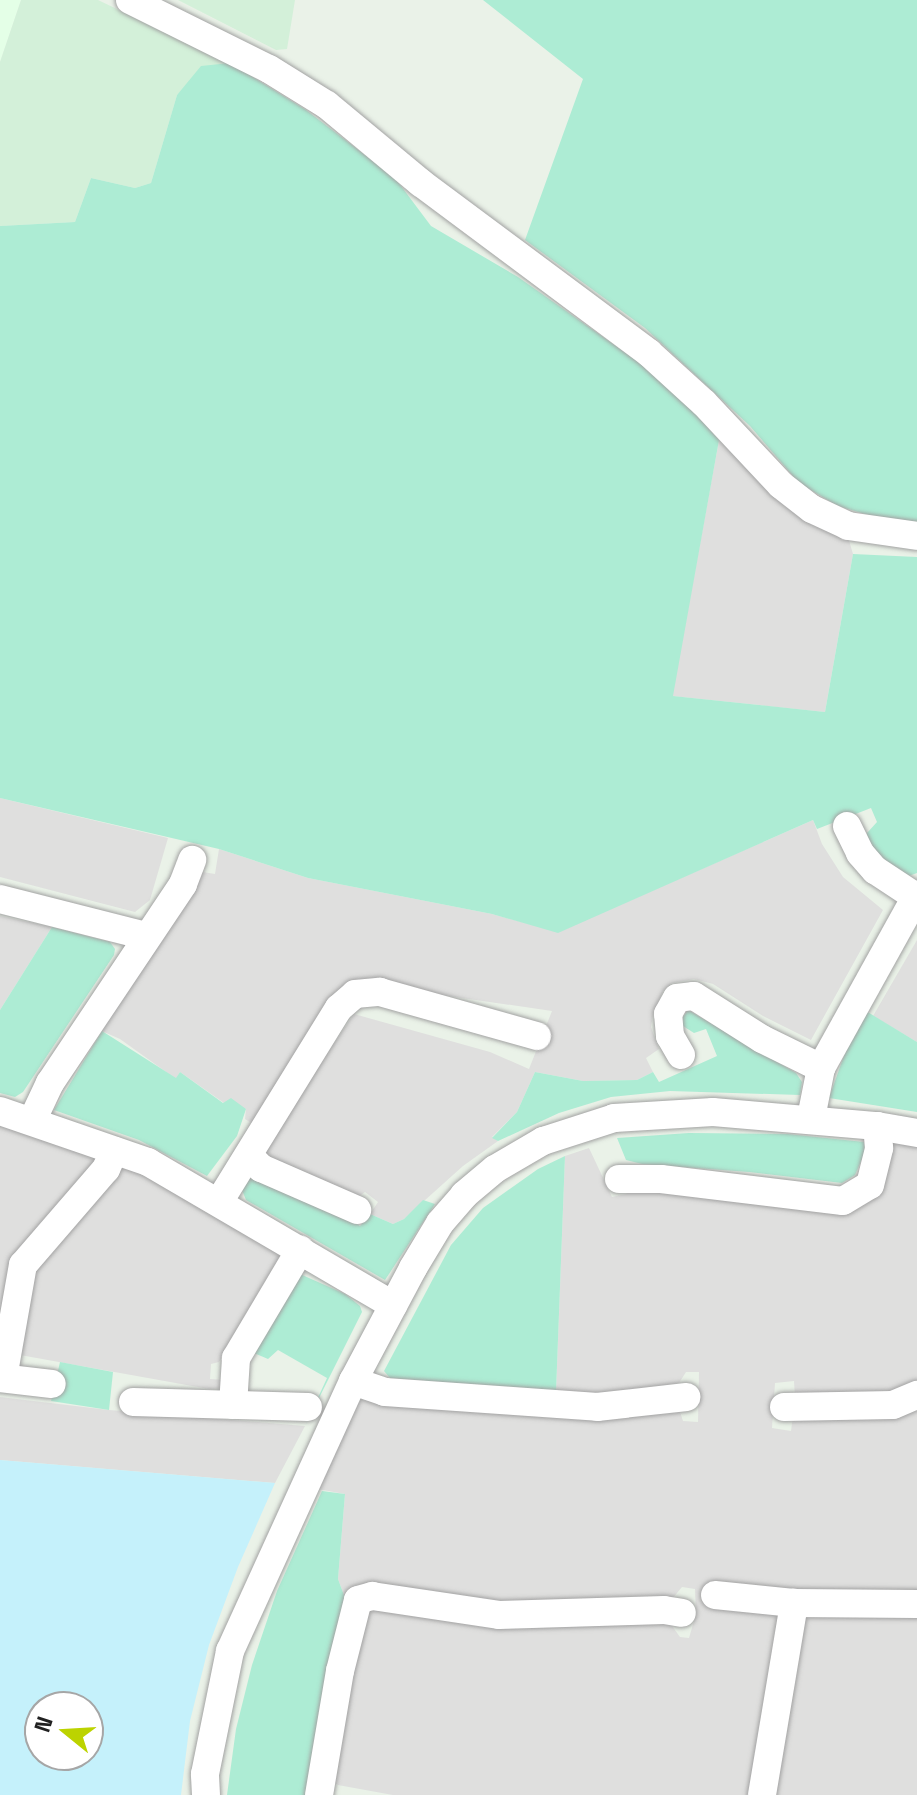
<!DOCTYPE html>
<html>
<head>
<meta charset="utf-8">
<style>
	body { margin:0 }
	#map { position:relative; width:917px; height:1795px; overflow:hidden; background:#eaf2e8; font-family:"Space Grotesk",sans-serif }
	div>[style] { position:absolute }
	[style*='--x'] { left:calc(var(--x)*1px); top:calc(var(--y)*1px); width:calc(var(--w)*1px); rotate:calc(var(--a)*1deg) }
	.residential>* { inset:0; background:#dfdfde }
	.education>* { inset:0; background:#e4ffe7 }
	.farmland>* { inset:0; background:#d3f0d9 }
	.grass>* { inset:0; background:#adecd4 }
	.park>* { inset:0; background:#c5f1fb }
	.roads { filter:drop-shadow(0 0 2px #a2a2a2) drop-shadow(0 0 2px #a2a2a2) }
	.minor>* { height:28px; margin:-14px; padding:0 14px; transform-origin:14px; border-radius:14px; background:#fff }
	span { translate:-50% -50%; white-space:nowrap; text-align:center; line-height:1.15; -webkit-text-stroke:6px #fff; paint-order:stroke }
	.north { position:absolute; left:24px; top:1691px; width:80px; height:80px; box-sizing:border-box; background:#fff; border:2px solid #a6a6a6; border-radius:50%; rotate:288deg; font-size:22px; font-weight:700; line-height:32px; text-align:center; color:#212121 }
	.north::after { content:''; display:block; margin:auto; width:28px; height:36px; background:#bcd300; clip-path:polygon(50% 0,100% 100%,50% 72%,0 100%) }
</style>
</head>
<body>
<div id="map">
	<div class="residential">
		<i style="clip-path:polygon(719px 440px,753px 475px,848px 537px,853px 554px,825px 712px,672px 696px)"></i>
		<i style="clip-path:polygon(0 798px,168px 838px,150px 900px,135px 912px,0 877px)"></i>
		<i style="clip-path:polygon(813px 820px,822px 844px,843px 877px,883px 910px,811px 1040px,763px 1016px,713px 984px,694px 979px,672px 983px,663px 991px,653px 1015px,651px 1027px,659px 1049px,646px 1058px,653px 1072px,637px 1080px,583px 1081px,535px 1072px,517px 1112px,492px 1137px,498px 1141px,463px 1166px,404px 1219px,393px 1224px,370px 1214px,378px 1202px,365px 1192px,358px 1197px,288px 1173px,261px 1150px,354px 1014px,490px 1052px,529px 1069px,552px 1011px,373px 985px,253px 1124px,245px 1119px,246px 1109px,224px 1103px,180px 1072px,176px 1079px,120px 1039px,95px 1028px,194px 878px,203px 872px,215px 874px,219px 849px,308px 878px,492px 914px,558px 932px)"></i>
		<i style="clip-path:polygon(0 916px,52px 927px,0 1010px)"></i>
		<i style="clip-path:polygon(917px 940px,917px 1042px,873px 1016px)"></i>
		<i style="clip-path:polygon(0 1120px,93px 1153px,96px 1162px,17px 1262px,0 1344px)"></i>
		<i style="clip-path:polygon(893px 1142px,917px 1142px,917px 1385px,891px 1395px,795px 1398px,794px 1381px,775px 1383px,772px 1428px,791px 1431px,793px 1416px,917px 1405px,917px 1795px,393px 1795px,338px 1785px,331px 1781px,363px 1609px,669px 1622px,680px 1637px,689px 1638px,696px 1614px,695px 1589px,682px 1587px,672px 1599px,592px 1603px,345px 1598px,338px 1579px,345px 1494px,312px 1488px,349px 1413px,361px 1400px,680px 1412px,683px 1421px,698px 1422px,699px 1372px,686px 1372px,679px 1383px,603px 1398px,556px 1392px,565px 1156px,589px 1148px,612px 1197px,626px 1194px,631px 1188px,834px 1208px,884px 1157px)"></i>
		<i style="clip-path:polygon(123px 1164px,277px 1249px,282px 1260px,261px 1299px,219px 1362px,211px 1364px,210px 1379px,226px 1380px,227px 1388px,209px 1389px,20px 1355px,29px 1278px)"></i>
		<i style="clip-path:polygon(0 1397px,109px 1410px,305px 1426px,275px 1483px,0 1460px)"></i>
	</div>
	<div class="education">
		<i style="clip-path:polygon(0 0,21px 0,0 62px)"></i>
	</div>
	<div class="farmland">
		<i style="clip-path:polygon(21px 0,98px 0,230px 63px,188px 83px,177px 95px,151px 183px,135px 188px,91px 178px,75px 222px,0 226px,0 62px)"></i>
		<i style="clip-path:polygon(178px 0,295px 0,287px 49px,276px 50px)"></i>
	</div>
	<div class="grass">
		<i style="clip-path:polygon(483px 0,917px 0,917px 522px,875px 517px,838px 506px,799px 483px,750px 426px,645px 328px,525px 240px,583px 79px)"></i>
		<i style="clip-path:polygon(230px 63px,306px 110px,395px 178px,431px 226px,518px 277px,654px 373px,676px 392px,719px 440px,673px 696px,825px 712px,853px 554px,917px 557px,917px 873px,906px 877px,892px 870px,867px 844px,867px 833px,877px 822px,871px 808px,817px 829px,813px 820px,558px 933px,492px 914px,308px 878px,219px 849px,0 798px,0 226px,75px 222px,91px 178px,135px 188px,151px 183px,177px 95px,201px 66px)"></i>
		<i style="clip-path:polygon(52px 927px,110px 942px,115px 949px,114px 955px,23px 1092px,15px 1097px,0 1093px,0 1010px)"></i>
		<i style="clip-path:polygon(861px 1008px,917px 1042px,917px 1112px,829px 1098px)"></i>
		<i style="clip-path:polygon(688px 1010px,796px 1073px,802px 1082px,800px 1095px,670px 1091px,611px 1097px,559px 1113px,498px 1141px,492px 1138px,517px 1112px,535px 1072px,583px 1081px,637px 1080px,653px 1072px,659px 1082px,717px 1056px,706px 1029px,694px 1033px,683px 1026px,683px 1017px)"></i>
		<i style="clip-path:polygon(102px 1031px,176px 1078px,180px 1072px,223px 1103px,231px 1098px,246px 1109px,237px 1136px,207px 1176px,139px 1140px,54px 1110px)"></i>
		<i style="clip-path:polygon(689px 1133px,788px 1134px,864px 1142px,865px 1152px,855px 1175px,842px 1183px,749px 1172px,642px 1164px,626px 1160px,617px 1138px)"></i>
		<i style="clip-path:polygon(565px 1156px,556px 1392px,390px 1378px,384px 1371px,451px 1245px,483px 1208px,538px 1169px)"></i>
		<i style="clip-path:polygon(250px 1175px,334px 1209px,360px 1226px,370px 1214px,393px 1224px,404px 1219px,423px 1200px,435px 1204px,385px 1280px,246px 1200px,242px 1190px)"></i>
		<i style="clip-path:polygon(300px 1274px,345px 1294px,360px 1306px,362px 1312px,305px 1426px,327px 1378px,278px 1350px,268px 1359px,254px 1353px)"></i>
		<i style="clip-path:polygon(60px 1362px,113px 1372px,109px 1410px,51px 1401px)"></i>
		<i style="clip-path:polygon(322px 1491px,345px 1494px,338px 1579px,345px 1598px,309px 1795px,227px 1795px,236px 1729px,252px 1665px,277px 1591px)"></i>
	</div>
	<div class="park">
		<i style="clip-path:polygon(evenodd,0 1460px,275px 1483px,238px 1567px,209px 1645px,190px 1721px,181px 1795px,0 1795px,0 1460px,40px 1707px,88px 1707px,88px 1755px,40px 1755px,40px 1707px)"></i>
	</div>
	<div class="roads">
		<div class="minor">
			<i style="--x:130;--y:0;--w:155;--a:26.4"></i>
			<i style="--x:269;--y:69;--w:68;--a:31.8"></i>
			<i style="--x:327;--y:105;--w:122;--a:39.7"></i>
			<i style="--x:421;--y:183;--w:284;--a:36.7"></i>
			<i style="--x:649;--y:353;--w:74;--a:42.3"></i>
			<i style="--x:704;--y:403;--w:112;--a:46.8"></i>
			<i style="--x:781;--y:485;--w:39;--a:38"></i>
			<i style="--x:812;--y:509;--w:40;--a:25"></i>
			<i style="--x:848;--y:526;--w:70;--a:8.2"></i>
			<i style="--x:847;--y:826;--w:30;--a:64"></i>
			<i style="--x:860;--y:853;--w:23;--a:49"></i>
			<i style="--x:875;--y:870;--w:49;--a:33.4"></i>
			<i style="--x:0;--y:899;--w:151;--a:14.2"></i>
			<i style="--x:681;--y:1055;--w:22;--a:-120"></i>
			<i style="--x:670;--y:1036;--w:22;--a:-95"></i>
			<i style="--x:668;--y:1014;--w:18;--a:-61"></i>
			<i style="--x:677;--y:998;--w:17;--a:-7"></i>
			<i style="--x:694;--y:996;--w:80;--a:32.3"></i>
			<i style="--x:762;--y:1039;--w:66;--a:26.2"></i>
			<i style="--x:0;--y:1111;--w:157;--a:19"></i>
			<i style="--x:148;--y:1162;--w:284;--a:30.3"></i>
			<i style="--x:811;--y:1118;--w:51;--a:-78.7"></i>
			<i style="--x:821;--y:1068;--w:198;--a:-61"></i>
			<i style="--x:32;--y:1121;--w:42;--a:-64.7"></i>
			<i style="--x:50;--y:1083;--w:239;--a:-56.2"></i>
			<i style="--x:183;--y:884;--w:26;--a:-69"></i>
			<i style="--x:249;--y:1156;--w:17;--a:45"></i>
			<i style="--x:261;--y:1168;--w:105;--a:23.6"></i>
			<i style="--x:619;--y:1179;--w:42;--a:0"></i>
			<i style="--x:661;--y:1179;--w:183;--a:6.9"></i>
			<i style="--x:843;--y:1201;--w:31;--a:-31"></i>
			<i style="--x:870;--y:1185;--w:38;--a:-76"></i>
			<i style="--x:879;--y:1148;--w:22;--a:-95"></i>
			<i style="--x:877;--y:1126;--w:41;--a:9.9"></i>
			<i style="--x:219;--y:1202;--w:228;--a:-58.3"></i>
			<i style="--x:339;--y:1008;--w:21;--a:-41"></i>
			<i style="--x:355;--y:994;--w:25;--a:-5"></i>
			<i style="--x:380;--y:992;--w:163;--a:15.7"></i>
			<i style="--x:0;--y:1378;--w:52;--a:6.6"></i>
			<i style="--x:3;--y:1378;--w:115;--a:-80"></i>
			<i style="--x:23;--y:1265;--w:127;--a:-49.2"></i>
			<i style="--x:106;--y:1169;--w:20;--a:-66"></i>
			<i style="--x:353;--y:1381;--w:34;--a:19"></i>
			<i style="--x:385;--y:1392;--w:213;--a:4"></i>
			<i style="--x:597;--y:1407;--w:90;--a:-6.4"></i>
			<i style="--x:133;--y:1402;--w:175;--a:1.6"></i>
			<i style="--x:233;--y:1405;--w:47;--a:-86.3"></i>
			<i style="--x:236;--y:1358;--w:126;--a:-59.3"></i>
			<i style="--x:784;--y:1407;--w:109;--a:-1.1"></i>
			<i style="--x:893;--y:1405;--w:26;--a:-23"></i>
			<i style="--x:715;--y:1595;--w:79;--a:5.8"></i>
			<i style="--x:794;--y:1603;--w:123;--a:0.5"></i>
			<i style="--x:206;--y:1795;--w:21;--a:-93"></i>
			<i style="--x:205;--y:1774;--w:126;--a:-78.5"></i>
			<i style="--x:230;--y:1651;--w:297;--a:-65.5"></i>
			<i style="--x:353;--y:1381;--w:128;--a:-62"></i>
			<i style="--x:413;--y:1268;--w:52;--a:-59"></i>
			<i style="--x:440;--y:1223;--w:37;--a:-49"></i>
			<i style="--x:464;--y:1195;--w:40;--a:-40"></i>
			<i style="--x:495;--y:1169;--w:56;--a:-30.3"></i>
			<i style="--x:543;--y:1141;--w:75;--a:-17.9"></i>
			<i style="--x:614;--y:1118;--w:99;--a:-3.5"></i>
			<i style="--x:713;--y:1112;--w:165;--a:4.9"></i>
			<i style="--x:319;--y:1795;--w:126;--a:-80.4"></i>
			<i style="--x:340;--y:1671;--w:73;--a:-75.8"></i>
			<i style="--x:358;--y:1600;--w:15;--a:-16"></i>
			<i style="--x:372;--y:1596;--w:128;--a:8.5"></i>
			<i style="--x:499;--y:1615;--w:165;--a:-1.7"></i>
			<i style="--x:664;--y:1610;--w:18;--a:9"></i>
			<i style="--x:762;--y:1795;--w:195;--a:-80.5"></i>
		</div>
	</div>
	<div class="north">N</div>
</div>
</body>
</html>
